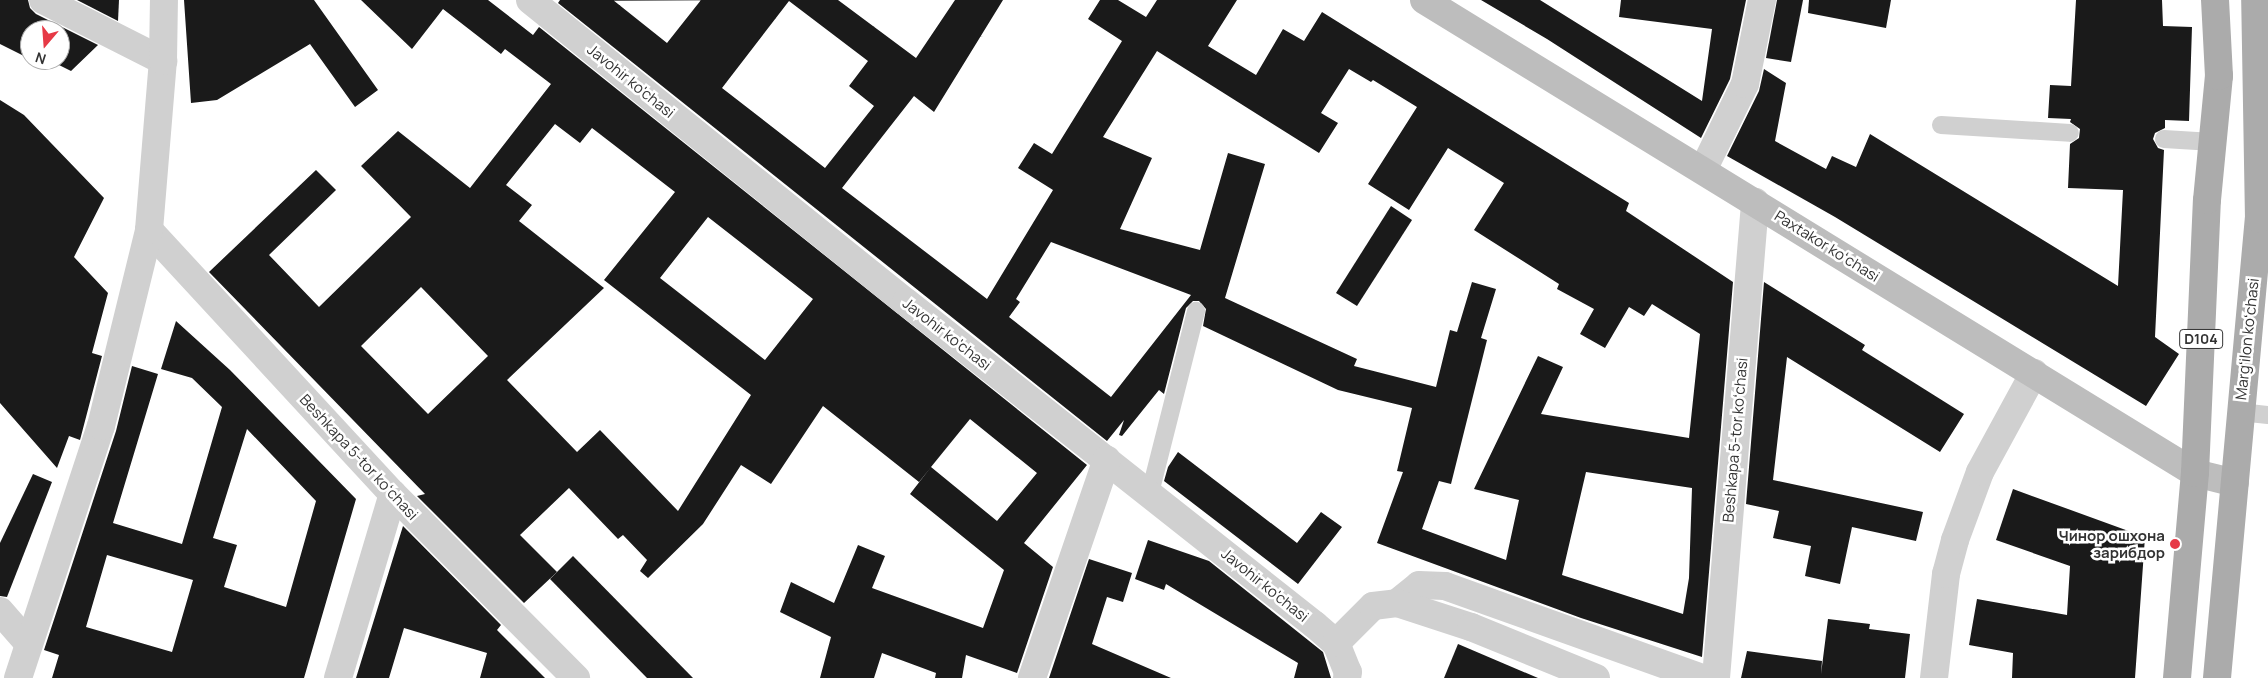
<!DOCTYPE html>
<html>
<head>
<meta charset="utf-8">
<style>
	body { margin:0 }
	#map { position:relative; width:2268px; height:678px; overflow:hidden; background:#fff; font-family:Manrope,sans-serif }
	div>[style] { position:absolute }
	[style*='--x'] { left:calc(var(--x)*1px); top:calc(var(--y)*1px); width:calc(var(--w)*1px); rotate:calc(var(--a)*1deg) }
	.building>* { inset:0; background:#1a1a1a }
	.lane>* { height:18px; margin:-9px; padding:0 9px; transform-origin:9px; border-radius:9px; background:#d0d0d0 }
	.street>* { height:28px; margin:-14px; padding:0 14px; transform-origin:14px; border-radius:14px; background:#d0d0d0 }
	.secondary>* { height:28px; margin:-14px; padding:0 14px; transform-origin:14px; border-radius:14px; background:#bdbdbd }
	.primary>* { height:28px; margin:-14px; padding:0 14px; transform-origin:14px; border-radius:14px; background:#ababab }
	.dots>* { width:14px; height:14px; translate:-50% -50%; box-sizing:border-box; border:2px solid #fff; border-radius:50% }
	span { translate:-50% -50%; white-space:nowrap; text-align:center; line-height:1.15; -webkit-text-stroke:5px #fff; paint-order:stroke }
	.shield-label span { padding:1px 4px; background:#fff; border:1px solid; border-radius:4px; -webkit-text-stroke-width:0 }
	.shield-label { font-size:14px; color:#333; font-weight:700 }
	.street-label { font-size:15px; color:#333 }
	.poi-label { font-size:15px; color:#333; font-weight:700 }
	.right { translate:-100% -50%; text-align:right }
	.north { position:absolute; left:20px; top:20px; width:50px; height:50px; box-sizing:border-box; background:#fff; border:1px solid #adadad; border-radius:50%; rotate:198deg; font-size:14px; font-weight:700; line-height:20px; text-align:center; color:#333 }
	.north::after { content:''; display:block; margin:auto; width:18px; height:22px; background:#e63946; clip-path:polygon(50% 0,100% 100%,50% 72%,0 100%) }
</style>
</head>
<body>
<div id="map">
	<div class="building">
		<i style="clip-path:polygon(0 0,28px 0,30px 8px,36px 14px,98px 45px,71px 71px,49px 60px,60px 60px,60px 30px,30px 30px,30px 59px,0 44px)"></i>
		<i style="clip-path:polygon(77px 0,119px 0,118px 21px)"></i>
		<i style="clip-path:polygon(184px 0,314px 0,378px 90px,355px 107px,310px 44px,217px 100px,191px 103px)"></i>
		<i style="clip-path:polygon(evenodd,361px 0,488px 0,533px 35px,539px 27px,1087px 465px,1024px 543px,1053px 567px,1017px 673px,966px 655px,962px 678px,935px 678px,936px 673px,882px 653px,874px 678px,820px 678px,831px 637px,780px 612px,791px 582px,834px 603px,858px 545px,885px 556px,872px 588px,983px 628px,1004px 570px,910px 494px,931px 467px,919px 482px,823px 406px,771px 484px,741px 465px,703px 524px,648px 578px,640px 571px,647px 560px,623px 535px,618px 539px,569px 488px,520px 535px,557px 572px,524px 603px,417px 496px,425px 494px,209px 272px,316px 170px,336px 190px,269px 255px,319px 307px,411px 217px,361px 166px,398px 131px,470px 188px,551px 84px,505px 49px,501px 54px,443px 9px,412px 49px,361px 0,555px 124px,580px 143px,592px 128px,675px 192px,604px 280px,751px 395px,678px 511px,600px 430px,577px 452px,507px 380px,604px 288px,519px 221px,532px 205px,506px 185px,555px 124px,361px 0,708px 217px,813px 299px,765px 360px,660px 278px,708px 217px,361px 0,421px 287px,488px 356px,428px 414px,361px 346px,421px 287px,361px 0,970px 419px,1037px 473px,997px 521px,931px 467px,970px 419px)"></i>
		<i style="clip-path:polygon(evenodd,560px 0,613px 0,667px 43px,701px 0,838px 0,916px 58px,955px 0,1003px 0,934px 112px,914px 96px,842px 188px,987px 299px,1053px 190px,1018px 168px,1034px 143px,1052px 154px,1122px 41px,1088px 19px,1100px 0,1118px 0,1146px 17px,1157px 0,1237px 0,1208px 46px,1256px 75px,1283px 29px,1304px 41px,1322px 12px,1629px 203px,1626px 211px,1733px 282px,1702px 657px,1581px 618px,1377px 543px,1403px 472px,1397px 471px,1412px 408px,1338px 390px,1203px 326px,1206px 309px,1199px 301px,1193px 301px,1186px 308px,1164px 394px,1159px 390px,1122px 436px,1119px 435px,1124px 420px,1107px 441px,558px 3px,560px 0,789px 1px,868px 61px,849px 86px,874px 106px,825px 168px,722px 88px,789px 1px,560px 0,1157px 51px,1319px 153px,1338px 123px,1321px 113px,1349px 69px,1371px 82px,1373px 80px,1417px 107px,1368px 184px,1409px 210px,1448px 148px,1504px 183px,1474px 230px,1559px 284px,1557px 289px,1594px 309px,1580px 334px,1605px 348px,1629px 307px,1644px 316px,1652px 304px,1700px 334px,1689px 438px,1541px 414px,1563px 367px,1538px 356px,1474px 489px,1519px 500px,1506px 560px,1422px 529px,1439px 481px,1451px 484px,1487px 340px,1481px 338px,1496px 289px,1472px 282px,1457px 332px,1450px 330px,1436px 387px,1354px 366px,1357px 359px,1225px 298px,1265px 164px,1228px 153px,1200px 250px,1120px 229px,1152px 158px,1103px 137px,1157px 51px,560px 0,1051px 242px,1191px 295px,1111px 397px,1009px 317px,1020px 302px,1016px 299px,1051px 242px,560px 0,1586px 472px,1692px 488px,1689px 578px,1683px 614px,1562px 575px,1586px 472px)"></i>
		<i style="clip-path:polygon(1481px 0,1540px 0,1702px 101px,1712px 29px,1619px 17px,1621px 0,1746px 0,1730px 79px,1701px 138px,1547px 39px)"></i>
		<i style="clip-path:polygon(1777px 0,1803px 0,1791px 62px,1766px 58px)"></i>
		<i style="clip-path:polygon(1809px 0,1891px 0,1886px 28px,1808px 13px)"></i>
		<i style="clip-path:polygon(2076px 0,2162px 0,2163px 26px,2192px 27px,2189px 121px,2165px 120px,2165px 128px,2155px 133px,2153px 139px,2158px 148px,2164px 150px,2155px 337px,2179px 354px,2146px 406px,1835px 217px,1727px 156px,1759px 91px,1764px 69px,1786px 83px,1775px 141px,1826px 169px,1832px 156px,1856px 167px,1870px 134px,2118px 286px,2123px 190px,2068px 188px,2070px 144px,2079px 138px,2080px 129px,2070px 122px,2071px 119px,2048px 118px,2050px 85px,2071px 86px)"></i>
		<i style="clip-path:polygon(0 100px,24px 115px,104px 198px,74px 257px,108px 293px,92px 353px,102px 356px,80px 440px,69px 436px,57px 468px,0 403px)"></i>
		<i style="clip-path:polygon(1391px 206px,1412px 220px,1357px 306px,1336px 293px)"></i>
		<i style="clip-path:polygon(1764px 282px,1865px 345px,1862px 350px,1964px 414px,1940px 452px,1787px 357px,1773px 480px,1923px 512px,1916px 541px,1852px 527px,1840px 584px,1805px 576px,1811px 546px,1773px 538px,1779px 511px,1746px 504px)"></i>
		<i style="clip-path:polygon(evenodd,176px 321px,230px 370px,356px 499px,304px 678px,52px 678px,59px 655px,44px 650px,116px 431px,132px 366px,158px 374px,113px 523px,182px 544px,222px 407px,192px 378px,161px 369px,176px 321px,247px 429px,316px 501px,286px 607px,224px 587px,237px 545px,213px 538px,247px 429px,176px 321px,107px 555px,193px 580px,172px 652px,86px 627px,107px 555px)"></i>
		<i style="clip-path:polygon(1178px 452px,1297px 543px,1321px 512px,1342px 527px,1298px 584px,1164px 481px,1168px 467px)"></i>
		<i style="clip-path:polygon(33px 474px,52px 482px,7px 597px,0 596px,0 543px)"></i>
		<i style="clip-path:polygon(2013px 489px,2145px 537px,2135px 678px,2012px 678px,2013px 653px,1969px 645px,1977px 599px,2067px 615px,2070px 566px,1996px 540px)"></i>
		<i style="clip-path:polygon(403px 526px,501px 625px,497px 630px,545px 678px,480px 678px,487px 653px,404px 628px,389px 678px,356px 678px)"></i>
		<i style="clip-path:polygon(1148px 540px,1209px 561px,1323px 652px,1331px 678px,1294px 678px,1298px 663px,1166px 584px,1164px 590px,1135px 579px)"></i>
		<i style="clip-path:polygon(573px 556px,693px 678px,647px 678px,550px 579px)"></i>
		<i style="clip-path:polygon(1089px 559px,1132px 573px,1123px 602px,1107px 597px,1092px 644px,1171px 678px,1049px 678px)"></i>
		<i style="clip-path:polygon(1828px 619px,1870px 624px,1869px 629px,1910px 634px,1905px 678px,1741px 678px,1747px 651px,1822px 661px,1821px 674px)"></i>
		<i style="clip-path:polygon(1458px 644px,1538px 678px,1444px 678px)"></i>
	</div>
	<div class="lane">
		<i style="--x:1941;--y:125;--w:129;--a:3.5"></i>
		<i style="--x:2164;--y:139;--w:49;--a:3.5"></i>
		<i style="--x:2240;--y:412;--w:28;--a:6"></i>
		<i style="--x:1150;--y:493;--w:188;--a:-75.8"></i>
	</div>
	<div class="street">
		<i style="--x:43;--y:0;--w:135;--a:26.9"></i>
		<i style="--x:530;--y:0;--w:482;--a:38.8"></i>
		<i style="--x:906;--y:302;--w:521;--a:38.3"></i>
		<i style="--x:1315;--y:625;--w:28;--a:41"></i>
		<i style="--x:1336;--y:643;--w:31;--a:68"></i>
		<i style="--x:1348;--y:672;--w:6;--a:99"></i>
		<i style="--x:1703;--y:170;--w:96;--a:-64"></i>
		<i style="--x:1745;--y:84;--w:86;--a:-78.6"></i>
		<i style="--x:149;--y:230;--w:359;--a:47.3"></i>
		<i style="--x:393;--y:494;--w:260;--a:45.2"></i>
		<i style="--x:1397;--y:603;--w:28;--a:-39"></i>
		<i style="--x:1419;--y:585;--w:26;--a:2"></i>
		<i style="--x:1445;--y:586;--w:273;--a:19.7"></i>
		<i style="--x:0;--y:611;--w:43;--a:48.8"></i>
		<i style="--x:1336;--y:643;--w:52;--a:-45"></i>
		<i style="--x:1373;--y:606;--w:24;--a:-7"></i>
		<i style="--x:1397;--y:603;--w:78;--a:18"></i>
		<i style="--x:1471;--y:627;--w:135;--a:22.2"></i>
		<i style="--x:18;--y:678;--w:265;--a:-71.8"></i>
		<i style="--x:101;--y:426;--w:202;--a:-76.2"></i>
		<i style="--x:149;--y:230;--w:170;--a:-85.3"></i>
		<i style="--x:163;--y:61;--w:61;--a:-89.1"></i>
		<i style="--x:338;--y:678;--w:192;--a:-73.4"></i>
		<i style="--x:1032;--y:678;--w:231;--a:-71.1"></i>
		<i style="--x:1716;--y:678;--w:478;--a:-85.3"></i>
		<i style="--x:1934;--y:678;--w:105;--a:-83.4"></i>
		<i style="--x:1946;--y:574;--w:35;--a:-75"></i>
		<i style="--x:1955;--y:540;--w:72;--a:-69.8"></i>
		<i style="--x:1980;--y:472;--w:113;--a:-61.4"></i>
	</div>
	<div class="secondary">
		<i style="--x:1424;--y:0;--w:905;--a:31.53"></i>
		<i style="--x:2195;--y:473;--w:41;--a:14"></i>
	</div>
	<div class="primary">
		<i style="--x:2177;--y:678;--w:206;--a:-85"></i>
		<i style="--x:2195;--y:473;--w:273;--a:-87.5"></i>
		<i style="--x:2207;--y:200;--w:125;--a:-84.5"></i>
		<i style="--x:2219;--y:76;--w:76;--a:-93"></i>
		<i style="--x:2217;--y:678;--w:461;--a:-84.8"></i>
		<i style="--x:2259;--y:219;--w:219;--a:-91"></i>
	</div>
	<div class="dots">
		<i style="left:2175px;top:544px;background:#e63946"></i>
	</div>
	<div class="shield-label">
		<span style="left:2201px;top:339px">D104</span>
	</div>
	<div class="street-label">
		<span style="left:631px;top:81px;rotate:39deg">Javohir ko'chasi</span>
		<span style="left:1827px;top:246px;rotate:32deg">Paxtakor koʻchasi</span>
		<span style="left:947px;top:334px;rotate:38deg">Javohir ko'chasi</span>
		<span style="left:2247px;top:339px;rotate:-84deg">Margʻilon koʻchasi</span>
		<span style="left:1735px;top:440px;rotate:-85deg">Beshkapa 5-tor koʻchasi</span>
		<span style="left:359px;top:457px;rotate:47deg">Beshkapa 5-tor koʻchasi</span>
		<span style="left:1265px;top:585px;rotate:39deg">Javohir ko'chasi</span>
	</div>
	<div class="poi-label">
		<span class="right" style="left:2165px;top:544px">Чинор ошхона<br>зарибдор</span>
	</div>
	<div class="north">N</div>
</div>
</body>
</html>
